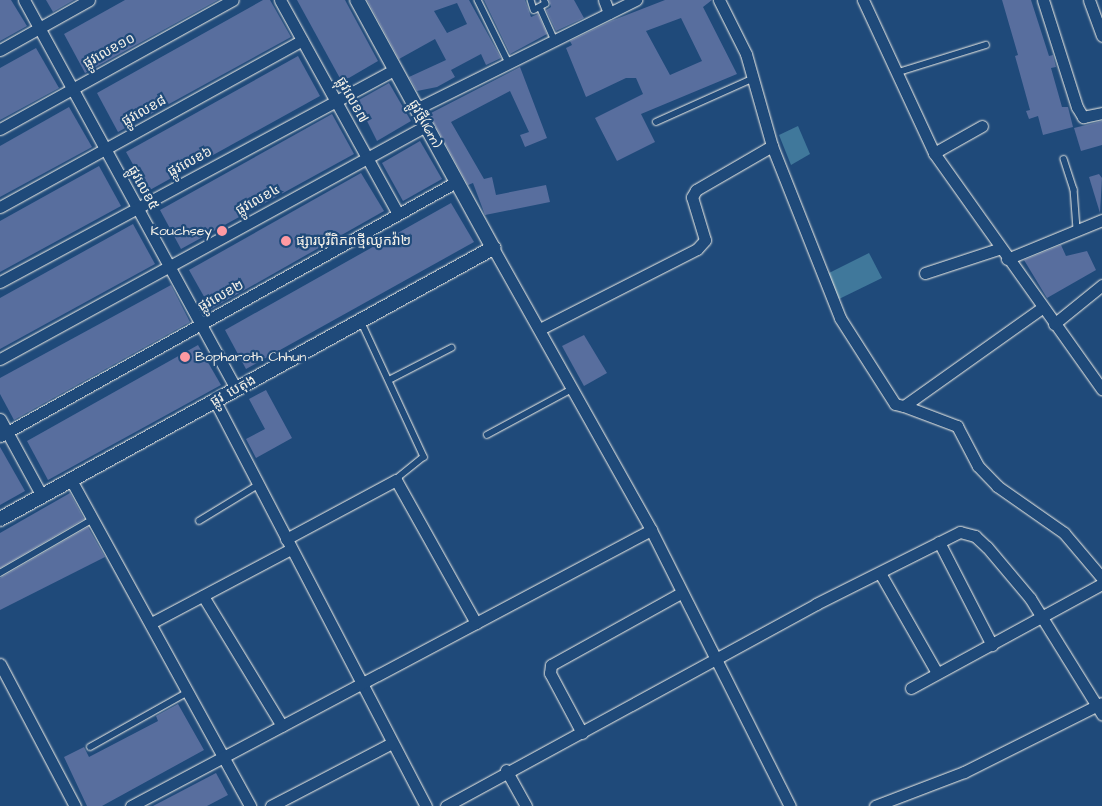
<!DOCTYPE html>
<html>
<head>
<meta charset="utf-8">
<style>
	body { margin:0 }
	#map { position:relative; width:1102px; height:806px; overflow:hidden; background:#1f4a7a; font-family:"Architects Daughter","Noto Sans Khmer",sans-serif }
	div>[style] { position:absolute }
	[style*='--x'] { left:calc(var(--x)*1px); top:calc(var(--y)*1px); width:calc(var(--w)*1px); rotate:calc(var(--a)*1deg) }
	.water>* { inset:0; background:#40789b }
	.building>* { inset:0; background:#586e9e }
	.roads { filter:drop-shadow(0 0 1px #f4f1e8) drop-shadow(0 0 1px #f4f1e8) }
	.service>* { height:5.5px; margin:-2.75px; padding:0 2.75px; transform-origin:2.75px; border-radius:2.75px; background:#1f4a7a }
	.minor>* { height:11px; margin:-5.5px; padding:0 5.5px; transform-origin:5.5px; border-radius:5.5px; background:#1f4a7a }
	.tertiary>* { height:14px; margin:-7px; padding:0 7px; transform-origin:7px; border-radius:7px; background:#1f4a7a }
	.dots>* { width:14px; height:14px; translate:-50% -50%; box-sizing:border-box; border:2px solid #1f4a7a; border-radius:50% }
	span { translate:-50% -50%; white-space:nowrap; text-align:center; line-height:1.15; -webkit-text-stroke:4.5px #1f4a7a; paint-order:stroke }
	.street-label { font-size:14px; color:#f4f1e8 }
	.poi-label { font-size:14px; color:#f4f1e8 }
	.right { translate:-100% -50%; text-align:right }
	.left { translate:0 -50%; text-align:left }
</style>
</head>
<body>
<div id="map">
	<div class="water">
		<i style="clip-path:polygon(798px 126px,810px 154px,791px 165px,779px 135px)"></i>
		<i style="clip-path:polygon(869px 253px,882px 278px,839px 299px,827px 274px)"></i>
	</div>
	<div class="building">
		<i style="clip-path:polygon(0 0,11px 0,27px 26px,0 41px)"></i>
		<i style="clip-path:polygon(46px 0,74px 0,53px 12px)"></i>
		<i style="clip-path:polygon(125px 0,218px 0,85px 73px,64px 34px)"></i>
		<i style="clip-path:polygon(263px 0,270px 0,291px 37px,118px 132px,97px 93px)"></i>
		<i style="clip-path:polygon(297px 0,345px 0,378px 61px,342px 82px)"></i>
		<i style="clip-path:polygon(evenodd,367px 0,469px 0,501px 58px,486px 65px,481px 54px,451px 70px,455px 77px,437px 87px,417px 91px,409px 77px,446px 60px,435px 39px,399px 59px,367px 0,457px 3px,467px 24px,447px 33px,434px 11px,457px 3px)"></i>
		<i style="clip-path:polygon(484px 0,525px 0,531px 17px,538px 14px,547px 34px,510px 54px)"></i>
		<i style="clip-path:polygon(549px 0,574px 0,584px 18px,556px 31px,546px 10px,551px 7px)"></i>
		<i style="clip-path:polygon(evenodd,665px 0,712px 0,703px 7px,737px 74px,641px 114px,655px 142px,617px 161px,595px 118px,643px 94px,636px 78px,626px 78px,586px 97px,566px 48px,572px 45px,570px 41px,611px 21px,665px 0,681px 18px,702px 61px,670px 75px,646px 31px,681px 18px)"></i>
		<i style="clip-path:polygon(1002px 0,1031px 0,1049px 56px,1053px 55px,1056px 67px,1051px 68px,1062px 107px,1068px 107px,1073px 127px,1043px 135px,1038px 116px,1029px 119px,1026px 111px,1030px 110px,1015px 56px,1018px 55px)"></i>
		<i style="clip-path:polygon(36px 48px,59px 88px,0 120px,0 68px)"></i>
		<i style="clip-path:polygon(298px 56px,320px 96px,148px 191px,126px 152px)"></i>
		<i style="clip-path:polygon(520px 67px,547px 138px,525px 147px,520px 135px,529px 132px,510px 91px,451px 122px,484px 179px,492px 177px,496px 195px,546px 185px,550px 202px,485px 215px,473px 183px,468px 185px,429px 114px)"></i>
		<i style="clip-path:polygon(389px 83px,411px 121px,377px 141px,357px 101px)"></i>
		<i style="clip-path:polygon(69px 107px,92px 147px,0 197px,0 146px)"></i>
		<i style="clip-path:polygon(332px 114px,354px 154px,181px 249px,160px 210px)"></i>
		<i style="clip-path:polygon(1102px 121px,1102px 145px,1081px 151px,1074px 128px)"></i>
		<i style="clip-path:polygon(420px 141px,442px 179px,403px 201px,382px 163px)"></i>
		<i style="clip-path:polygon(99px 166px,121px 206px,0 272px,0 221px)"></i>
		<i style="clip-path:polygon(361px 173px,384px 211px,211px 309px,189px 270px)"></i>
		<i style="clip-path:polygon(1099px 174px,1102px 178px,1100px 213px,1089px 177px)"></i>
		<i style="clip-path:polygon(451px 203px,474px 242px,246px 369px,225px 330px)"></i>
		<i style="clip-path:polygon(133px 224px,155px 264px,0 349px,0 298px)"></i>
		<i style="clip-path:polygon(1061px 245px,1066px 256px,1087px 251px,1096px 270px,1047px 298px,1024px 260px)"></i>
		<i style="clip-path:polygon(171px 285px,190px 322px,14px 420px,0 394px,0 378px)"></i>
		<i style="clip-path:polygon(584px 335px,607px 373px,584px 386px,562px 346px)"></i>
		<i style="clip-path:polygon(198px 345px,221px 385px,48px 480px,27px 441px)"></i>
		<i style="clip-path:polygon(266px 390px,292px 438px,256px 458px,246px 439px,265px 429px,249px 399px)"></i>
		<i style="clip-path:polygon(0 447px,25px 491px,0 505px)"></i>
		<i style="clip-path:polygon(70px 493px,84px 519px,0 568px,0 533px)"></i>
		<i style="clip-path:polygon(88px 527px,105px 557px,0 610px,0 578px)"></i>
		<i style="clip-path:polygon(178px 704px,204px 750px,102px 806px,87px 806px,64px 757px,84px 747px,89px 757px,158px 721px,156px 716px)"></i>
		<i style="clip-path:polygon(216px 773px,228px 795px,207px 806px,153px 806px)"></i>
	</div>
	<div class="roads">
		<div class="service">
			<i style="--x:478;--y:0;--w:70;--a:63.8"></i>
			<i style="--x:531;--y:0;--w:10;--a:73"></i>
			<i style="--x:534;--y:10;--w:13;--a:-29"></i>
			<i style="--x:545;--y:4;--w:4;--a:-104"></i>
			<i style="--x:540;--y:7;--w:36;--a:66"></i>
			<i style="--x:896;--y:73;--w:94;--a:-17.3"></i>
			<i style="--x:656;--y:122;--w:107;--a:-24.2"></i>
			<i style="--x:1064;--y:159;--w:32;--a:72"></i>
			<i style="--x:1074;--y:189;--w:40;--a:85.7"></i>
			<i style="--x:361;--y:321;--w:150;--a:65.1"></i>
			<i style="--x:424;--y:457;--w:36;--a:141"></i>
			<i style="--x:391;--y:379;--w:68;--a:-27.3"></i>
			<i style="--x:487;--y:435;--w:97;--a:-28.4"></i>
			<i style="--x:199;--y:521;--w:69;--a:-31.4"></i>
			<i style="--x:0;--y:573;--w:108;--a:-30.1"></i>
			<i style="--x:90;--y:747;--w:112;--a:-29.3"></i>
		</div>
		<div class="minor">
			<i style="--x:24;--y:0;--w:443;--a:61.4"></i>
			<i style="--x:280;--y:0;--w:244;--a:61.1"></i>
			<i style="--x:604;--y:0;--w:14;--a:69"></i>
			<i style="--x:719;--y:0;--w:60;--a:63.4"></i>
			<i style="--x:746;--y:54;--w:96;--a:74.2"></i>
			<i style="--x:772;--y:146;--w:185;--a:68.4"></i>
			<i style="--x:840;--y:318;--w:102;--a:57.4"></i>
			<i style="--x:895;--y:404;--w:9;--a:13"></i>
			<i style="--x:904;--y:406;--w:169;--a:-35.4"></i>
			<i style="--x:863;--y:0;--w:169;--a:65.1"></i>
			<i style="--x:934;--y:153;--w:290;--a:54.6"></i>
			<i style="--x:1043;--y:0;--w:112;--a:72.4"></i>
			<i style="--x:1077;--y:107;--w:12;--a:59"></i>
			<i style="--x:1083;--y:117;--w:19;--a:-12"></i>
			<i style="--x:1089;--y:0;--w:38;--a:70"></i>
			<i style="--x:0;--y:50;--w:102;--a:-29.3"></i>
			<i style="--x:416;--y:109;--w:246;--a:-26.4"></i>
			<i style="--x:0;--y:129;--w:266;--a:-29"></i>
			<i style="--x:934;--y:153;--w:55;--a:-29.4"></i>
			<i style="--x:0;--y:207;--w:345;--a:-28.9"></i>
			<i style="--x:493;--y:248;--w:323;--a:60.7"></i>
			<i style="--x:651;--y:530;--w:309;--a:63.3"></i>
			<i style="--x:1007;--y:259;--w:103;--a:-22.3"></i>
			<i style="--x:925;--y:273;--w:77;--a:-18.2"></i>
			<i style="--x:0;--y:282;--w:449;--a:-28.3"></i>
			<i style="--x:1054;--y:324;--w:62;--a:-39.1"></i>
			<i style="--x:540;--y:329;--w:176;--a:-27"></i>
			<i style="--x:697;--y:249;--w:12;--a:-48"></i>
			<i style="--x:705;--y:240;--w:45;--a:-106.8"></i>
			<i style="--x:692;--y:197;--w:8;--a:-60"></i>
			<i style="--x:696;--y:190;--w:88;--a:-30.1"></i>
			<i style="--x:0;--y:359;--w:486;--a:-28.7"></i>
			<i style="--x:215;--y:401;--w:457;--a:62.5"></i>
			<i style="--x:904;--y:406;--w:57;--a:20.7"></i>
			<i style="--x:957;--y:426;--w:45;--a:62.3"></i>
			<i style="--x:978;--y:466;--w:28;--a:46"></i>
			<i style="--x:997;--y:486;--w:82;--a:35"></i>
			<i style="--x:1064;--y:533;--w:59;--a:49.8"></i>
			<i style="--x:0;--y:419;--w:88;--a:61.4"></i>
			<i style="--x:0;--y:436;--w:522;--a:-29.12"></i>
			<i style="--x:71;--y:480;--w:372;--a:61.2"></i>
			<i style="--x:286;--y:539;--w:125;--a:-28.2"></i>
			<i style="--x:396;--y:480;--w:164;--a:60.8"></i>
			<i style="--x:939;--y:542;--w:116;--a:62.8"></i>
			<i style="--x:880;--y:573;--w:115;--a:60.3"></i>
			<i style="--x:203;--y:596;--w:152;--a:58.7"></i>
			<i style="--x:153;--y:622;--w:156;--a:-27.9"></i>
			<i style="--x:0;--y:664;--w:161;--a:62.2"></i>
			<i style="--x:911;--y:688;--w:217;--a:-28.6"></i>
			<i style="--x:582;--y:733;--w:68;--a:-118.1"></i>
			<i style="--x:550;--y:673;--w:8;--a:-83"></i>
			<i style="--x:551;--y:665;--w:149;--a:-29"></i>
			<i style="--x:506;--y:770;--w:41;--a:60.9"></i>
			<i style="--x:131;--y:806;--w:589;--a:-27.96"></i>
			<i style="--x:271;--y:806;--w:136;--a:-27.5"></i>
			<i style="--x:446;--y:806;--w:422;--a:-28.6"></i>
			<i style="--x:816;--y:604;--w:161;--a:-26.6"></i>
			<i style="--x:960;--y:532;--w:16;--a:15"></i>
			<i style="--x:975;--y:536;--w:16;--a:43"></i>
			<i style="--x:987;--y:547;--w:67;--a:49.9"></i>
			<i style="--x:1030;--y:598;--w:137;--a:58.2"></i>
			<i style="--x:875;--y:806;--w:95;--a:-20.9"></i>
			<i style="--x:964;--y:772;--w:154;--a:-26.6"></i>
		</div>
		<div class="tertiary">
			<i style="--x:0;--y:519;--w:563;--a:-28.8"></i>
			<i style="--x:493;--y:248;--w:283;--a:-118.7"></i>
		</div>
	</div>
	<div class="dots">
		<i style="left:222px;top:231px;background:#ff9aa2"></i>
		<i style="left:286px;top:241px;background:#ff9aa2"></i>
		<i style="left:185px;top:357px;background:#ff9aa2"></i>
	</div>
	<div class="street-label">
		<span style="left:109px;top:51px;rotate:-29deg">ផ្លូវលេខ១០</span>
		<span style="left:352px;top:100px;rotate:61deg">ផ្លុវលេខ៧</span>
		<span style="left:144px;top:111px;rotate:-29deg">ផ្លូវលេខ៨</span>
		<span style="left:425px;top:124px;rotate:61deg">ផ្លូវថ្មី(16m)</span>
		<span style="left:190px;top:162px;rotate:-28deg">ផ្លូវលេខ៦</span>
		<span style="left:143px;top:188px;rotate:61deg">ផ្លូវលេខ៥</span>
		<span style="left:258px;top:200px;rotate:-29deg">ផ្លូវលេខ៤</span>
		<span style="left:221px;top:296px;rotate:-29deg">ផ្លូវលេខ២</span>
		<span style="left:233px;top:391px;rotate:-29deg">ផ្លូវ បេតុង</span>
	</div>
	<div class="poi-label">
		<span class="right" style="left:212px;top:231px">Kouchsey</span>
		<span class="left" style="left:296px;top:241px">ផ្សារបុរីពិភពថ្មីឈូកវ៉ា២</span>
		<span class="left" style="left:195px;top:357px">Bopharoth Chhun</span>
	</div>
</div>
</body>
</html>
